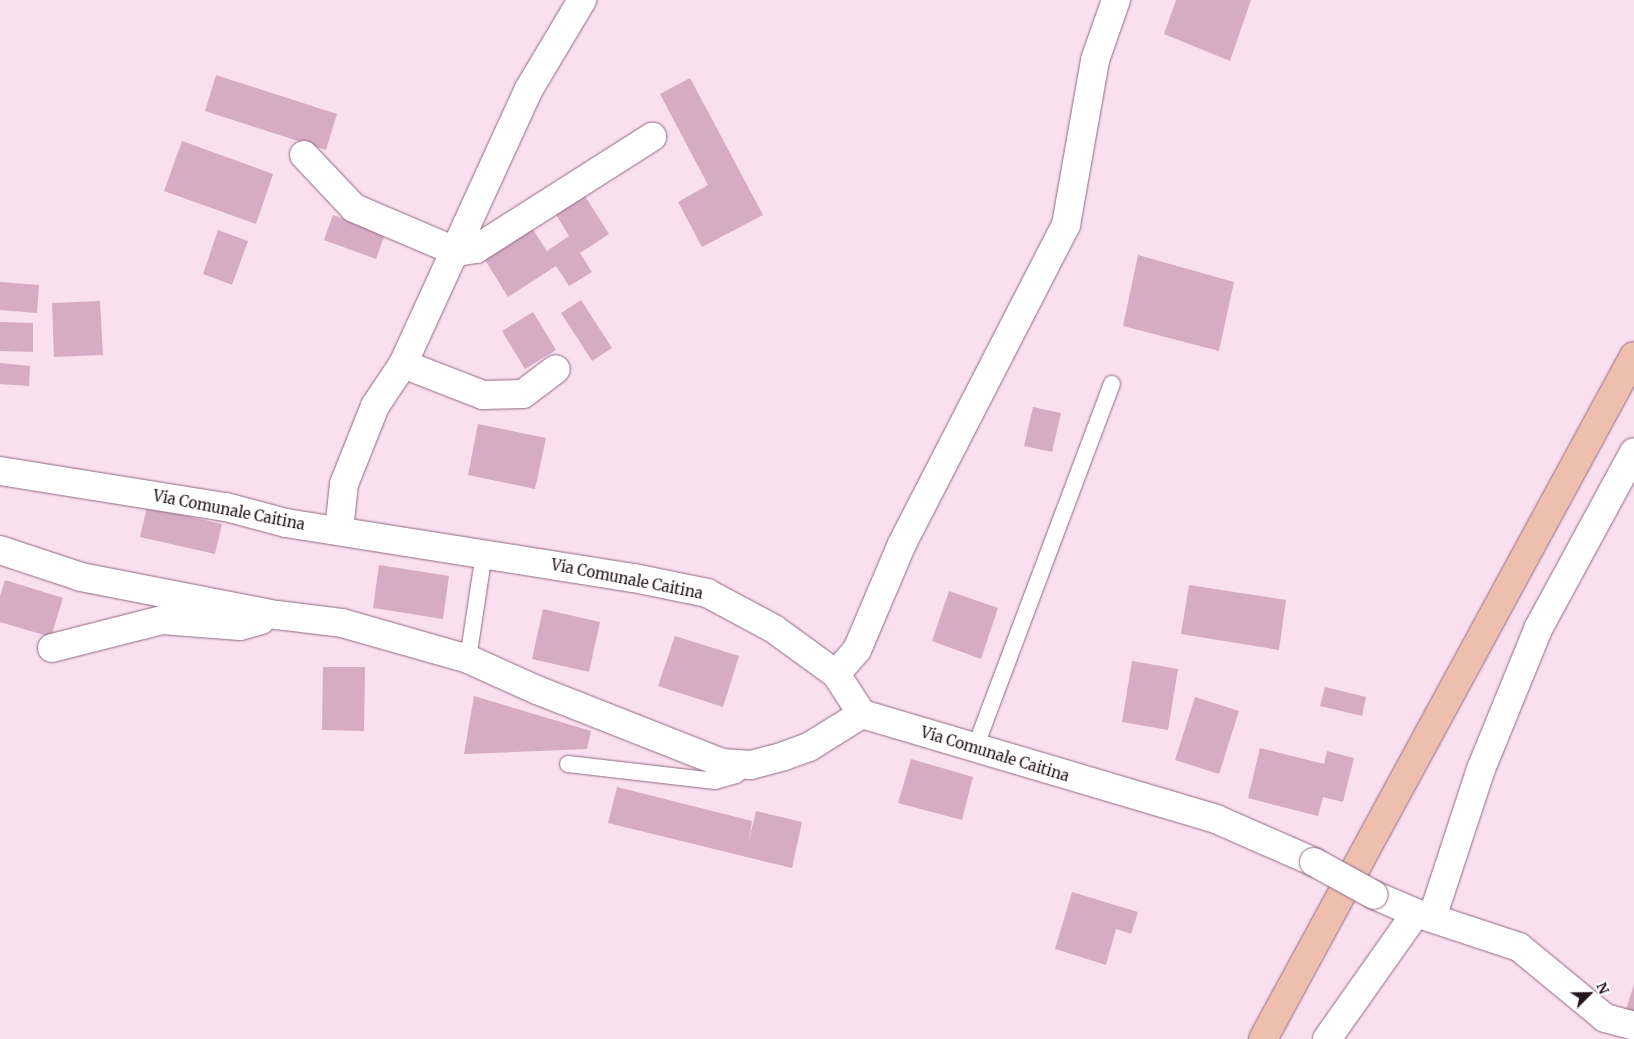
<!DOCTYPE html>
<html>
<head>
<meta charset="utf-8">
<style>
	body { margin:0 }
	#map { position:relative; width:1634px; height:1039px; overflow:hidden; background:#fadfef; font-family:Merriweather,serif }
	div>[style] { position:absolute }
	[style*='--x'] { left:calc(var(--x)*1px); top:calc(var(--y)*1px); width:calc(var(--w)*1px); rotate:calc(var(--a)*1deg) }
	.building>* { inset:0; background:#d6acc5 }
	.roads { filter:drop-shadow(0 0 1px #906981) drop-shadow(0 0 1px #906981) }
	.service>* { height:16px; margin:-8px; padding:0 8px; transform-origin:8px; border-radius:8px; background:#fff }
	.minor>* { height:28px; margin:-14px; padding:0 14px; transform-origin:14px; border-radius:14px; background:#fff }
	.primary>* { height:28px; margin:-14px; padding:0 14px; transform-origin:14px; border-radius:14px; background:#eebfae }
	.bridges { filter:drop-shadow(0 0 1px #906981) drop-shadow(0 0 1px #906981) }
	.minor-bridge>* { height:28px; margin:-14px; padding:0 14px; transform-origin:14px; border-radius:14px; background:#fff }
	span { translate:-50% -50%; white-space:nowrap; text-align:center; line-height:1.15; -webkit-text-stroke:4px #fff; paint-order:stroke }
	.street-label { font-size:15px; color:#24151e }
	.north { position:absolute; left:1564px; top:969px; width:50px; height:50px; -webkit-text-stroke:4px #fff; paint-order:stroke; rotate:67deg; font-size:14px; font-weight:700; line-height:20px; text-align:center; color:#24151e }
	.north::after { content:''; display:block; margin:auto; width:18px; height:22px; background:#24151e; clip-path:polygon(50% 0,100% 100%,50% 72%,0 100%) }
</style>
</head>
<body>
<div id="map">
	<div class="building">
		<i style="clip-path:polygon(1176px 0,1251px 0,1230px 61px,1164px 34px)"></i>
		<i style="clip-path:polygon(216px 75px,337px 114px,326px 150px,205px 111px)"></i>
		<i style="clip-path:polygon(690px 78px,763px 215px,702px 247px,678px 202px,708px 185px,660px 94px)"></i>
		<i style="clip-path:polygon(182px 141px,273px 174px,256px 224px,164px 191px)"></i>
		<i style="clip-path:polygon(583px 193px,609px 234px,580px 253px,592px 272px,569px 286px,556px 266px,508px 297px,482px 255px,530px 225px,547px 251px,569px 236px,554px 211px)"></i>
		<i style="clip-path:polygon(333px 215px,385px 234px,376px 259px,324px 240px)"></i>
		<i style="clip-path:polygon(218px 230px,248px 241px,232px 285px,203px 274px)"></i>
		<i style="clip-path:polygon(1138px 255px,1234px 282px,1219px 351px,1123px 326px)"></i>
		<i style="clip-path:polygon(0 282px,39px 285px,37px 313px,0 310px)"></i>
		<i style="clip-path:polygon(581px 300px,612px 348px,592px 361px,561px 313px)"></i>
		<i style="clip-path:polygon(100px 301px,103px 355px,54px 357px,52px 303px)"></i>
		<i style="clip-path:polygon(533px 312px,556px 350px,525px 369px,502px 331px)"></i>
		<i style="clip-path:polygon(0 322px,33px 323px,33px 352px,0 351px)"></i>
		<i style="clip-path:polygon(0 363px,30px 366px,29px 386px,0 384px)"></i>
		<i style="clip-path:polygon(1033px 407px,1061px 413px,1052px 452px,1024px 446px)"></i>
		<i style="clip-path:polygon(478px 424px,546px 438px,535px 489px,468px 475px)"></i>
		<i style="clip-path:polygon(147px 507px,222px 524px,215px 554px,140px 537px)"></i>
		<i style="clip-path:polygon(379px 565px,449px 576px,443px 619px,373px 608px)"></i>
		<i style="clip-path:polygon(5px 580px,63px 598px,51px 637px,0 622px,0 596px)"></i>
		<i style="clip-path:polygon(1189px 585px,1286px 600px,1279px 650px,1181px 634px)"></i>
		<i style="clip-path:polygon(949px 591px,998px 608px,981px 659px,932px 641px)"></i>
		<i style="clip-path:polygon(543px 609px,600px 622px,589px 672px,532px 659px)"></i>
		<i style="clip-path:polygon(675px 636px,739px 656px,723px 707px,658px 686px)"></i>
		<i style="clip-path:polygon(1132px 661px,1178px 669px,1168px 730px,1122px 722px)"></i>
		<i style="clip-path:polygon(323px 667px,365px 667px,364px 731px,322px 730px)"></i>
		<i style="clip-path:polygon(1325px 687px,1366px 697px,1362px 716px,1320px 706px)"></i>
		<i style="clip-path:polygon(474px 696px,591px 731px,587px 749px,464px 754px)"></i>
		<i style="clip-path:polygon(1195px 697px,1239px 711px,1219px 774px,1175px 760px)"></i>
		<i style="clip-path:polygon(1260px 748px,1324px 764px,1327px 751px,1354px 758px,1343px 802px,1323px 797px,1318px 816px,1248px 798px)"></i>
		<i style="clip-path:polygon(911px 759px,973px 777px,962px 820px,898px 803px)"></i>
		<i style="clip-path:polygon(617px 787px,752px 821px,749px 840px,756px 811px,802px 822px,792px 868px,608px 823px)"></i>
		<i style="clip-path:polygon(1072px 892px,1138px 912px,1131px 934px,1116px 929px,1106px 965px,1055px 949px)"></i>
		<i style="clip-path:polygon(1634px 984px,1634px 1019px,1624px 1016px)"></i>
	</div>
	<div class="roads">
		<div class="service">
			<i style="--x:468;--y:659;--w:107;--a:-81.4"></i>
			<i style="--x:975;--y:748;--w:389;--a:-69.4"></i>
			<i style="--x:568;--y:764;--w:148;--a:6.6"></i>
			<i style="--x:715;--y:781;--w:22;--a:-16"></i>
			<i style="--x:736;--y:775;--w:14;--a:-36"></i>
		</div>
		<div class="minor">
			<i style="--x:304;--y:155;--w:73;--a:46.7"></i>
			<i style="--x:354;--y:208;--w:112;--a:23.1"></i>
			<i style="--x:457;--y:252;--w:19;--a:-9"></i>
			<i style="--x:476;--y:249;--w:209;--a:-32.5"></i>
			<i style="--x:403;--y:364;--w:86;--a:21.2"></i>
			<i style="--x:483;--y:395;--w:40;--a:-1.4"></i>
			<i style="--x:523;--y:394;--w:41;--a:-37.1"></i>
			<i style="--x:0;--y:471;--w:229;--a:9.1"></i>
			<i style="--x:226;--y:507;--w:62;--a:14.9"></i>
			<i style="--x:286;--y:523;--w:352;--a:9"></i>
			<i style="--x:634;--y:578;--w:75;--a:11.6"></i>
			<i style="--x:707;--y:593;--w:76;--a:28.2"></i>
			<i style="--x:774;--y:629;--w:77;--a:36"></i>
			<i style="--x:836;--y:674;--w:48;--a:57"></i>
			<i style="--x:862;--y:714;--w:369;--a:16.5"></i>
			<i style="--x:1216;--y:819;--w:107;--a:23.7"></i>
			<i style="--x:339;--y:530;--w:46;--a:-83.8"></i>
			<i style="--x:344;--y:484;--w:84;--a:-68.3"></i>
			<i style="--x:375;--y:406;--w:50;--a:-56.3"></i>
			<i style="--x:403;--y:364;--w:302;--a:-65.4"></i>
			<i style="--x:529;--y:89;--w:104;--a:-59.2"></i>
			<i style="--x:0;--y:550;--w:85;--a:18.4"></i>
			<i style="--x:81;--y:577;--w:200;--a:11"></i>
			<i style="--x:277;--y:615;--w:65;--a:7"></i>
			<i style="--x:342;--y:623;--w:131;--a:15.9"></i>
			<i style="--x:468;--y:659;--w:76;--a:24.2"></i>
			<i style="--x:537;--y:690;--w:199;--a:21.5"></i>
			<i style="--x:722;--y:763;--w:29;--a:4"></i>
			<i style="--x:751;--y:765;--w:34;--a:-15"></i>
			<i style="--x:784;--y:756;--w:27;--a:-20"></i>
			<i style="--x:809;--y:747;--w:62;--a:-31.9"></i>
			<i style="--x:52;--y:648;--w:114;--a:-14.3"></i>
			<i style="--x:162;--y:620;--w:78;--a:4.4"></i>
			<i style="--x:240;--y:626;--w:22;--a:-16"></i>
			<i style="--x:836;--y:674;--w:32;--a:-49"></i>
			<i style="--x:857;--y:650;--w:115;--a:-67"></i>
			<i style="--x:902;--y:544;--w:359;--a:-62.8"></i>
			<i style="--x:1066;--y:225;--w:168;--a:-80"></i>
			<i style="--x:1095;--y:60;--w:64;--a:-70.7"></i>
			<i style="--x:1374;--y:895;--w:46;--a:23.2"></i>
			<i style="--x:1416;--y:913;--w:108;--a:18.3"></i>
			<i style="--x:1519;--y:947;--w:112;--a:39.5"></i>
			<i style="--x:1605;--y:1018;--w:30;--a:15"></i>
			<i style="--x:1432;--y:918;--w:157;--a:-71.8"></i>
			<i style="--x:1481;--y:769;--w:151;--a:-67.8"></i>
			<i style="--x:1538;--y:629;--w:201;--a:-61.5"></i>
			<i style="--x:1327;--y:1039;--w:154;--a:-54.8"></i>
		</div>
		<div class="primary">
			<i style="--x:1263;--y:1039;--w:777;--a:-61.49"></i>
		</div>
	</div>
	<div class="bridges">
		<div class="minor-bridge">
			<i style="--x:1314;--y:862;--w:68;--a:28.8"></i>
		</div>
	</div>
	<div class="street-label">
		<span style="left:229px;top:510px;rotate:11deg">Via Comunale Caitina</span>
		<span style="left:627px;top:579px;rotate:11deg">Via Comunale Caitina</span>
		<span style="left:995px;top:754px;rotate:17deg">Via Comunale Caitina</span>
	</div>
	<div class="north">N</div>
</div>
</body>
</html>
